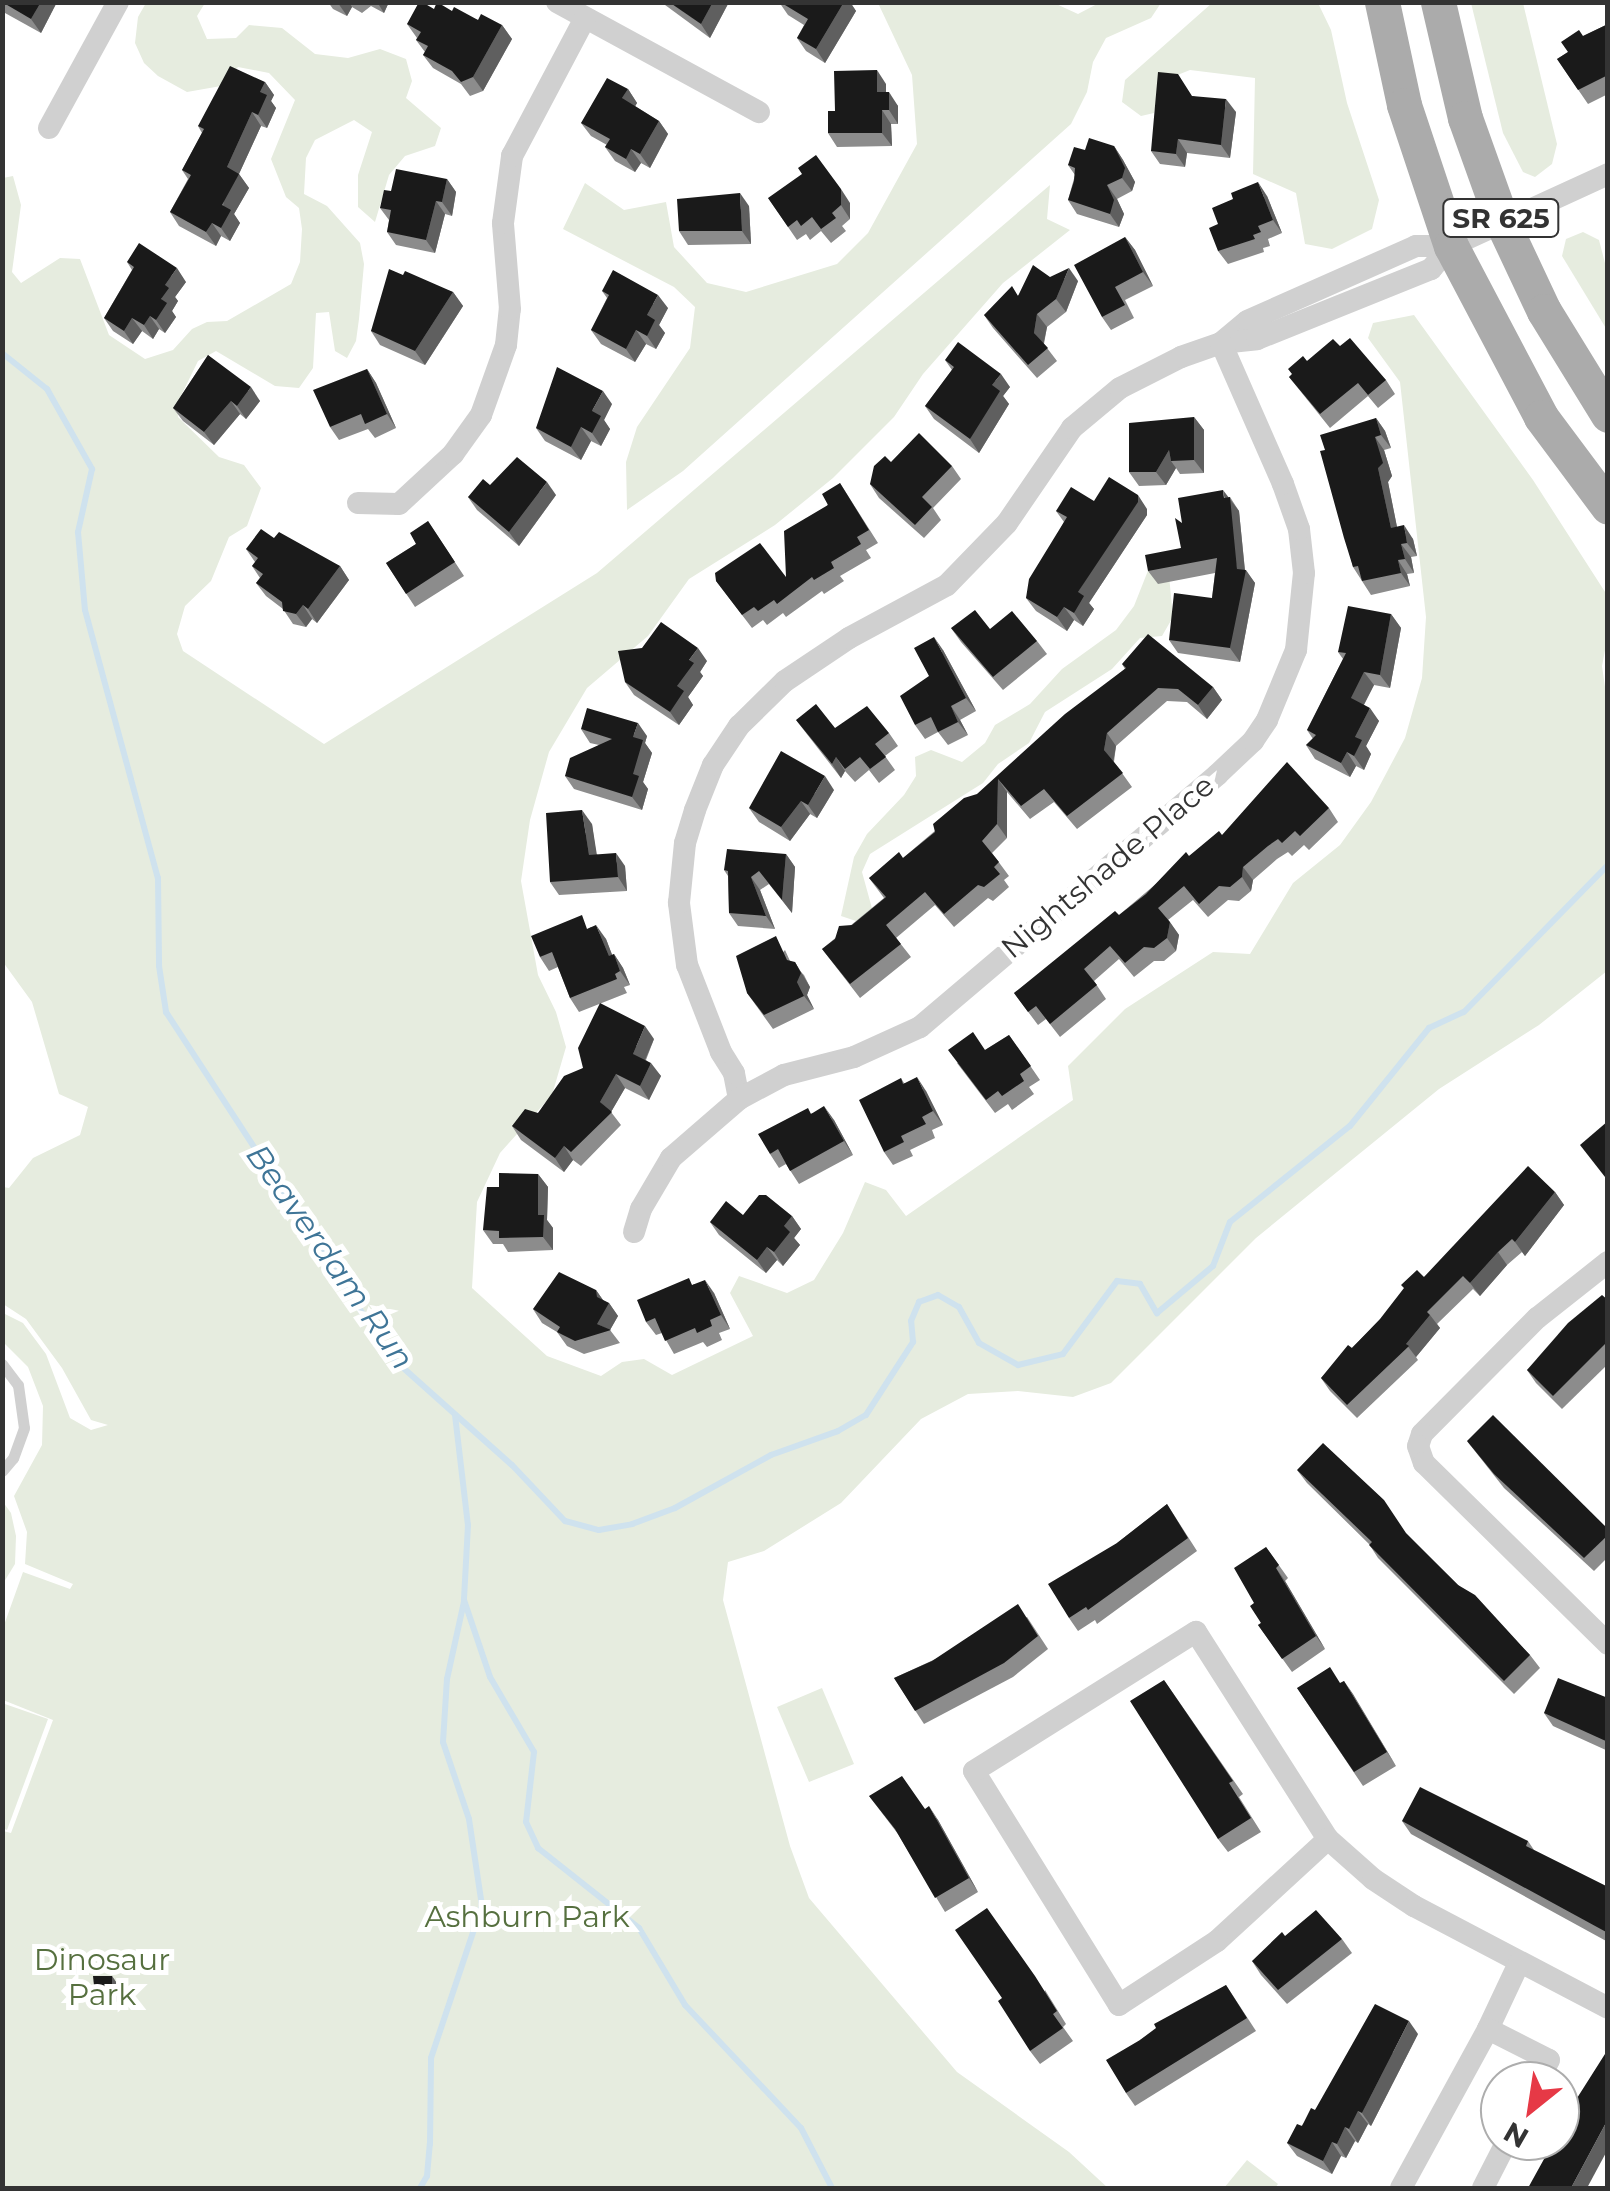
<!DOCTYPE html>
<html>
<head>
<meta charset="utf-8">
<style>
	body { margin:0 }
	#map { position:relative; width:1610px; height:2191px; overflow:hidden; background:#fff; font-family:Montserrat,sans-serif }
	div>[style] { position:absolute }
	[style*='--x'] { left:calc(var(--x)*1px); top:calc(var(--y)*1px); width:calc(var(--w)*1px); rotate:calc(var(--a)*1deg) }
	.green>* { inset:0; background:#e6ecdf }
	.stream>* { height:6px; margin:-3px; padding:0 3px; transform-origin:3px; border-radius:3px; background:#cfe2ee }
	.service>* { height:11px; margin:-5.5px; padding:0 5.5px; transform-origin:5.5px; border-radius:5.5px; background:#d0d0d0 }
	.minor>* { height:22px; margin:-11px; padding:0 11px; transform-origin:11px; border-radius:11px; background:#d0d0d0 }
	.primary>* { height:35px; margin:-17.5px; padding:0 17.5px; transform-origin:17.5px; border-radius:17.5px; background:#ababab }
	.wall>* { inset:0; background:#8c8c8c }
	.shaded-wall>* { inset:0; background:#5f5f5f }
	.building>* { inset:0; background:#1a1a1a }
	span { translate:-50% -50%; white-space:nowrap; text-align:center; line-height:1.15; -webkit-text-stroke:10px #fff; paint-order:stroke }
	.shield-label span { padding:2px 8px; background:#fff; border:2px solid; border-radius:8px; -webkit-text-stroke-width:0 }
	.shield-label { font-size:28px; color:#333; font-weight:700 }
	.street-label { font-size:30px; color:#333 }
	.park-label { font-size:30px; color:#56703f }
	.water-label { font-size:32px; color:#3f7597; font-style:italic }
	.frame { position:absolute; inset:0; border:5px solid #333; pointer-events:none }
	.north { position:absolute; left:1480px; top:2061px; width:100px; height:100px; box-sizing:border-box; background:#fff; border:2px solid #adadad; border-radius:50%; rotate:210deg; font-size:28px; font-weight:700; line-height:40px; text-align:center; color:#333 }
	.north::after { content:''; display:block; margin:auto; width:35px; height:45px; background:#e63946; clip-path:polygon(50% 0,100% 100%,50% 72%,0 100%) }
</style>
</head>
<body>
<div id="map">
	<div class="green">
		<i style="clip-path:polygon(146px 3px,205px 3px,197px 16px,207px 39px,236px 38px,249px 25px,282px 28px,315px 54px,348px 58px,380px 49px,406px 59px,412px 81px,406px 98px,441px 128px,435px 146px,405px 156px,389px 175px,375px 222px,358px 207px,358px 175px,372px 132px,354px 120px,315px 140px,306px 158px,304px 194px,327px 206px,360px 243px,364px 264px,359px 319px,356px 341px,347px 358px,335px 351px,329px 312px,316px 313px,313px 368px,299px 388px,275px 386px,216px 351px,198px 361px,177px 404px,178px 417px,219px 457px,244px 465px,261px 488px,247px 526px,229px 537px,211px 581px,185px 606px,177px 634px,183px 651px,324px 744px,597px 573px,1050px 185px,1047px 219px,1070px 230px,1003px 283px,923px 374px,894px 417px,833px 478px,775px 525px,689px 579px,648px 636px,587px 688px,549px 752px,530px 820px,521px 881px,538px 975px,556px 1012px,566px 1047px,552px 1095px,500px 1153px,477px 1202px,472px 1288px,547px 1356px,601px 1376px,622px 1362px,644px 1359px,672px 1375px,753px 1336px,730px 1293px,739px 1276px,787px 1293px,814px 1280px,843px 1233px,865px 1182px,886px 1190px,906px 1216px,1073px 1100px,1068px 1066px,1125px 1009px,1213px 952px,1250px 954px,1293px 883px,1340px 845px,1371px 802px,1405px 738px,1422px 678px,1426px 617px,1400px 382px,1368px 338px,1373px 323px,1414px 315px,1533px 480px,1607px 595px,1607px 640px,1602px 666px,1608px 708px,1607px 971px,1539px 1025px,1439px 1089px,1256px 1238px,1111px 1383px,1073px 1397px,1018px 1391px,968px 1394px,921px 1419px,841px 1503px,764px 1551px,728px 1562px,723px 1600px,790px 1846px,809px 1898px,957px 2072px,1069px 2152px,1108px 2188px,3px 2188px,3px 1831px,11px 1833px,53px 1720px,3px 1700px,3px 1628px,23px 1572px,70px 1589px,73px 1584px,25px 1564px,27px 1532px,14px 1496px,42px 1445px,43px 1406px,28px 1367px,3px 1342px,3px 1313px,23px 1323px,46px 1354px,70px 1418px,91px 1430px,108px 1425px,91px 1420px,62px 1368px,26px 1319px,3px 1304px,3px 1187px,9px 1188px,33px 1158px,80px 1135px,88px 1107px,59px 1094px,32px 1002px,3px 962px,3px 178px,13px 176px,21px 205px,12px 272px,21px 283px,60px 258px,80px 259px,109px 335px,145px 359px,173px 350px,192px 329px,207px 322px,227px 321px,291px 284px,300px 262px,302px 229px,299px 208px,286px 197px,271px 159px,295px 100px,269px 73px,238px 67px,221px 86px,187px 92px,158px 76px,144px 63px,135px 43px,138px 17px)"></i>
		<i style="clip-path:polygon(878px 3px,1054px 3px,1078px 14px,1099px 3px,1161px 3px,1151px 18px,1106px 38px,1093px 62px,1087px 92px,1071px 124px,683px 471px,627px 510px,626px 462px,637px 427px,690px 348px,695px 307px,674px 287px,563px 229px,585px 183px,624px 210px,666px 202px,674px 247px,707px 283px,746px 292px,837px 264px,868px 233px,917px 144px,912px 75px)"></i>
		<i style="clip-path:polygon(1212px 3px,1318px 3px,1331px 30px,1347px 103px,1379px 200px,1372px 229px,1332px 249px,1305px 244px,1296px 193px,1253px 174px,1255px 78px,1190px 70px,1160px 82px,1154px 113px,1141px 116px,1122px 102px,1125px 80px)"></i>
		<i style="clip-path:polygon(1471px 3px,1523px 3px,1557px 144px,1552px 164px,1535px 177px,1523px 172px,1503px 133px)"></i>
		<i style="clip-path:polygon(1583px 232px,1599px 240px,1607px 271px,1607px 330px,1562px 256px,1566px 239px)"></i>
		<i style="clip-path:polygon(1153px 558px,1168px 565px,1173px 617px,1162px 636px,1140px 638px,1112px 669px,1045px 712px,1029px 743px,998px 764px,983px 783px,870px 854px,862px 872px,873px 912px,859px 922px,841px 916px,854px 857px,867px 834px,904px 795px,916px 776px,915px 757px,931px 750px,962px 762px,985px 743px,995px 725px,1030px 704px,1062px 669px,1116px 630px,1134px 606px)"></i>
		<i style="clip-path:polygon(3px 1502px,11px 1513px,16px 1536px,15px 1564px,4px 1582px)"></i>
		<i style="clip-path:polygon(822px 1688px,854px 1764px,809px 1782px,777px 1707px)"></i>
		<i style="clip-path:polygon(2px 1703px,48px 1719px,7px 1830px,2px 1828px)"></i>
		<i style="clip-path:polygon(1247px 2160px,1278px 2184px,1275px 2188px,1224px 2188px)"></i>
	</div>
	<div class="stream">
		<i style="--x:2;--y:353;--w:58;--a:38.7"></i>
		<i style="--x:47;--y:389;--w:92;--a:60.6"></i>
		<i style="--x:92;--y:469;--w:65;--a:102.5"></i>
		<i style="--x:78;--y:532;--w:78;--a:84.9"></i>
		<i style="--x:85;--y:610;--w:278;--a:74.8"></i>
		<i style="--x:158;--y:878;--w:88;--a:89.3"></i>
		<i style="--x:159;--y:966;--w:47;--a:81.3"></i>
		<i style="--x:166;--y:1012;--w:412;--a:56.9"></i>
		<i style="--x:391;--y:1357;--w:162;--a:41.8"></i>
		<i style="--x:512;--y:1465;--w:77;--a:46.6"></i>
		<i style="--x:565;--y:1521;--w:35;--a:15"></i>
		<i style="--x:599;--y:1530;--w:34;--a:-10"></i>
		<i style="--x:632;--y:1524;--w:46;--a:-20.4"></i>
		<i style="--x:675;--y:1508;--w:110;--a:-28.9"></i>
		<i style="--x:771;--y:1455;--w:71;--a:-19.7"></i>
		<i style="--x:838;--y:1431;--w:32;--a:-30"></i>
		<i style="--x:866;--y:1415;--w:87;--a:-57.2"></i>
		<i style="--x:913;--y:1342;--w:21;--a:-95"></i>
		<i style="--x:911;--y:1321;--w:21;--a:-67"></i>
		<i style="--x:919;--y:1302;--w:20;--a:-20"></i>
		<i style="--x:938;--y:1295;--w:24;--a:30"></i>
		<i style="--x:959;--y:1307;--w:41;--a:60.9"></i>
		<i style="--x:979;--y:1343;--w:45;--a:29.4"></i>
		<i style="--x:1018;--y:1365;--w:46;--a:-13.7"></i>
		<i style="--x:1063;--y:1354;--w:91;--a:-53.5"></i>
		<i style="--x:1117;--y:1281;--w:23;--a:7"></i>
		<i style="--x:1140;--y:1284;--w:34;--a:60"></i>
		<i style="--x:1157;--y:1313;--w:73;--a:-40"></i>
		<i style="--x:1213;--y:1266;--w:47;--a:-68.9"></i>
		<i style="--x:1230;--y:1222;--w:154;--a:-38.7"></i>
		<i style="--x:1350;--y:1126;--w:126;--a:-51.1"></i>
		<i style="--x:1429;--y:1028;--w:38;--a:-25"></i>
		<i style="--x:1464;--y:1012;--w:206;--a:-45.6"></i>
		<i style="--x:455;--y:1415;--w:111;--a:83.3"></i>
		<i style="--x:468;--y:1525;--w:75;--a:93.1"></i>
		<i style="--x:464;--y:1600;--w:81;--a:71.3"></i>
		<i style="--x:490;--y:1677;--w:87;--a:59.6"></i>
		<i style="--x:534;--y:1752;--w:70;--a:96.5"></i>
		<i style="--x:526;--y:1822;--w:29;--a:65"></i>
		<i style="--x:538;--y:1848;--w:129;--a:38.4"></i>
		<i style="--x:639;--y:1928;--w:90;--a:59.1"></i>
		<i style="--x:685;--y:2005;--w:169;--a:46.7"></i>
		<i style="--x:801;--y:2128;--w:68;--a:62.7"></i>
		<i style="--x:420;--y:2188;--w:14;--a:-60"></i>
		<i style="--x:427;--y:2176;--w:32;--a:-85"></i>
		<i style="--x:430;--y:2144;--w:86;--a:-89.3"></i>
		<i style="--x:431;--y:2058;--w:160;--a:-71.5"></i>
		<i style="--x:482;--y:1906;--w:88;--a:-98.5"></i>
		<i style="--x:469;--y:1819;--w:81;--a:-108.7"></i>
		<i style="--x:443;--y:1742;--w:63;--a:-86.4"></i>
		<i style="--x:447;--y:1679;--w:79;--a:-77.6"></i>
	</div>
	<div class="service">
		<i style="--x:2;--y:1364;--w:26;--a:53"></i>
		<i style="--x:18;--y:1385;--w:43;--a:82.1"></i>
		<i style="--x:24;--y:1428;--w:32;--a:110"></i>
		<i style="--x:13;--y:1458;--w:17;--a:130"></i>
	</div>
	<div class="minor">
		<i style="--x:557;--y:2;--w:230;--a:28.6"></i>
		<i style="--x:49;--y:128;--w:144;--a:-61.3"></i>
		<i style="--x:1221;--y:343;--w:34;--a:-40"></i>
		<i style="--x:1247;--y:321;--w:185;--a:-23.9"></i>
		<i style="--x:1416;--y:246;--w:35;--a:0"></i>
		<i style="--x:1451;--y:246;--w:173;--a:-24.6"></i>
		<i style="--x:358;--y:503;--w:41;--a:1.4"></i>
		<i style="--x:399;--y:504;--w:74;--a:-42.8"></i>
		<i style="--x:453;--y:454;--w:48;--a:-54.3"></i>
		<i style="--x:481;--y:415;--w:74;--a:-70.3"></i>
		<i style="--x:506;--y:345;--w:36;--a:-84"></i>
		<i style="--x:510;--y:309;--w:86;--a:-94.7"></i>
		<i style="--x:503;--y:223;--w:68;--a:-82.3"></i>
		<i style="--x:512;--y:156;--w:156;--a:-62.1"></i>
		<i style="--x:739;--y:1099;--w:26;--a:-101"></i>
		<i style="--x:734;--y:1073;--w:25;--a:-122"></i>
		<i style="--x:721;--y:1052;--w:93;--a:-111.3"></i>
		<i style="--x:687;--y:965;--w:63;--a:-97.4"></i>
		<i style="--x:679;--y:903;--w:60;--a:-84.3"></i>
		<i style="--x:685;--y:843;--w:34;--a:-73"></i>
		<i style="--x:695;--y:810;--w:48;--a:-68.2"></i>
		<i style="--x:713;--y:765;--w:47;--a:-56.3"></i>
		<i style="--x:739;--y:726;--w:64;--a:-44.4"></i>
		<i style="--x:785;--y:681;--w:77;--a:-33.9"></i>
		<i style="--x:849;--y:638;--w:111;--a:-28.4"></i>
		<i style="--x:947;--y:585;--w:86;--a:-45.9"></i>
		<i style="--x:1007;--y:523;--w:115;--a:-55.6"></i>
		<i style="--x:1072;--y:428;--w:62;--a:-39.8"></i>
		<i style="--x:1120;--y:388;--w:68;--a:-26.9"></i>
		<i style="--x:1181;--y:357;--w:42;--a:-19.3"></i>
		<i style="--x:1221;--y:343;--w:36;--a:-6"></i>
		<i style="--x:1257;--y:339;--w:188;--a:-21.9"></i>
		<i style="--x:1431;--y:269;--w:30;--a:-49"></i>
		<i style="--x:634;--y:1232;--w:24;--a:-73"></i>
		<i style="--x:641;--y:1209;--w:59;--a:-59.5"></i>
		<i style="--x:671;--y:1158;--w:90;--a:-40.9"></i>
		<i style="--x:739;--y:1099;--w:51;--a:-28.1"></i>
		<i style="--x:784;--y:1075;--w:72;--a:-14.4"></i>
		<i style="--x:854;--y:1057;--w:72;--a:-24.4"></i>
		<i style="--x:920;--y:1027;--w:390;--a:-40.3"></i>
		<i style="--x:1217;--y:775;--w:50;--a:-43.4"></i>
		<i style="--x:1253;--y:741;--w:25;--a:-56"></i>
		<i style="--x:1267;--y:720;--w:76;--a:-67.5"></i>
		<i style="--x:1296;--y:650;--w:77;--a:-84.1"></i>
		<i style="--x:1304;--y:573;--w:44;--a:-96.5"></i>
		<i style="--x:1299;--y:529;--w:48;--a:-109.6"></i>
		<i style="--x:1283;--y:484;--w:154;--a:-113.7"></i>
		<i style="--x:1608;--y:1262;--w:90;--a:141.7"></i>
		<i style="--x:1537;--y:1318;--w:163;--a:134.8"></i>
		<i style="--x:1422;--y:1434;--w:13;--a:108"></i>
		<i style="--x:1418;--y:1446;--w:18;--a:71"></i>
		<i style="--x:1424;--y:1463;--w:258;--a:44.5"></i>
		<i style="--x:1196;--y:1632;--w:246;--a:57.5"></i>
		<i style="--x:1328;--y:1839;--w:151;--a:137.4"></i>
		<i style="--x:1217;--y:1941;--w:117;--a:146.9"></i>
		<i style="--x:1119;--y:2005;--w:275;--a:-121.8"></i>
		<i style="--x:974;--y:1771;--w:262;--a:-32.1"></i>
		<i style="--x:1328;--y:1839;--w:60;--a:41.6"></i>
		<i style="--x:1373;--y:1879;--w:49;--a:33.4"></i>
		<i style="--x:1414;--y:1906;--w:219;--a:27.7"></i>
		<i style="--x:1488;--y:2029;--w:73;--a:-64.8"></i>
		<i style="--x:1401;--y:2188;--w:181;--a:-61.3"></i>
		<i style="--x:1488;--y:2029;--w:68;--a:26.9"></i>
		<i style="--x:1549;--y:2060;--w:24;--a:118"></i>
		<i style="--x:1483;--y:2188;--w:53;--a:-62.9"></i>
	</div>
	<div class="primary">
		<i style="--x:1382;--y:2;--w:105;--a:77.9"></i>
		<i style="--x:1404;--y:105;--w:149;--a:71.6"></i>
		<i style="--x:1451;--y:246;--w:193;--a:62.2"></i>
		<i style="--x:1541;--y:417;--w:112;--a:53.3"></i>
		<i style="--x:1438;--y:2;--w:119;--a:76.9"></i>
		<i style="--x:1465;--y:118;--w:113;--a:70.3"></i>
		<i style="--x:1503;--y:224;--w:96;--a:64.8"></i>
		<i style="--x:1544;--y:311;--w:122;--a:58.4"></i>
	</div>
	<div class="wall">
		<i style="clip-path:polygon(2px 2px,57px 2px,41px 33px,5px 13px,2px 10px)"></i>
		<i style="clip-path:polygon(328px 2px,389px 2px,384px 13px,371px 6px,362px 13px,352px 7px,347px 16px,333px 9px)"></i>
		<i style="clip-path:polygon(661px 2px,729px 2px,710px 38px)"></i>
		<i style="clip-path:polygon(779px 2px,850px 2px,856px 11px,825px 63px,806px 51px,797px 38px,804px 25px,788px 15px)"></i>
		<i style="clip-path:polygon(434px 9px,452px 11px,478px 20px,502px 25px,512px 39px,483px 91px,470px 96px,461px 84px,433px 68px,423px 55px,425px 52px,416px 40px,417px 38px,407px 24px)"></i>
		<i style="clip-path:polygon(1608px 24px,1608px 94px,1588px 104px,1557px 59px,1568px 52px,1583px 36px)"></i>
		<i style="clip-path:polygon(265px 82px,274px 95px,271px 101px,276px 108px,267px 128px,261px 126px,239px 174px,249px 188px,234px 214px,240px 223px,230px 241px,221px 236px,216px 246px,179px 226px,170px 212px,188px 179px,182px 170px,202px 133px,198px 126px)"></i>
		<i style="clip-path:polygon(886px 84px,886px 92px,898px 106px,898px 124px,891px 124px,892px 146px,837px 147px,828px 133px,835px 111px)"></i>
		<i style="clip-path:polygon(628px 89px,637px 103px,635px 106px,659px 121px,668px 134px,650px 168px,641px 163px,635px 172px,615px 161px,605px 147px,607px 145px,591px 136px,581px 123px)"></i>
		<i style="clip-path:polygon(1193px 96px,1236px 112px,1230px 158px,1187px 153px,1185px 167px,1160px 164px,1151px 151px)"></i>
		<i style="clip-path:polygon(1114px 146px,1123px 160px,1135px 182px,1132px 191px,1117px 199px,1124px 214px,1119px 227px,1077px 214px,1068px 200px,1075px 175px,1068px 165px,1085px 150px)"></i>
		<i style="clip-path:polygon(447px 179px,456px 192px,452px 216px,445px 214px,435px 253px,396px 245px,387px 232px,389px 220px,380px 208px,391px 191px)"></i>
		<i style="clip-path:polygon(1267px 196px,1282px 233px,1268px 239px,1270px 246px,1263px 248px,1264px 252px,1228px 264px,1218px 251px,1218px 224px)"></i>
		<i style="clip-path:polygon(768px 198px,850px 203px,850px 219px,842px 226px,846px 231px,831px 243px,821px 231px,810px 240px,806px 234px,797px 240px)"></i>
		<i style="clip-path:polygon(749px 206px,751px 244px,688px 245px,679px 231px)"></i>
		<i style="clip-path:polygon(1125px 237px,1135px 250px,1153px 286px,1125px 300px,1134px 318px,1111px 330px,1102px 317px)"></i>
		<i style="clip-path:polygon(127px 262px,186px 282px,175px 297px,178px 301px,172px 311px,176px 317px,165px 333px,159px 329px,153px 339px,142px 331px,133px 344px,113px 331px,104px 318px,132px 270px)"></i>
		<i style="clip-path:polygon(403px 275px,453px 292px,463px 306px,425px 365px,380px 345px,371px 331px)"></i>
		<i style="clip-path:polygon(1050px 277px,1078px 281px,1066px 312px,1047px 327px,1044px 344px,1057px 361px,1037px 378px,993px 328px,984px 315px)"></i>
		<i style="clip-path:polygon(602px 291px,668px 308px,659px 325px,665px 333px,656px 349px,646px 344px,635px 362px,601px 344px,591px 330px,607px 298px)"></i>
		<i style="clip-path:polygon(1340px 346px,1386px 380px,1395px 394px,1378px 408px,1368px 396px,1330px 428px,1289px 377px,1307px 361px)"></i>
		<i style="clip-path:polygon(208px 355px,260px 401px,246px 419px,240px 414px,214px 445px,183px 421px,173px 408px)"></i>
		<i style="clip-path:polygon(945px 360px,1010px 387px,1003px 396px,1009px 404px,979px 453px,934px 419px,925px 406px,952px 370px)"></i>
		<i style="clip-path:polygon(367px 369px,376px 383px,396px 428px,375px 438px,368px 429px,339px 440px,330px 427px)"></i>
		<i style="clip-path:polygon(612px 404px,604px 420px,610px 429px,601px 446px,591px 441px,581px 460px,545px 441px,536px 428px)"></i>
		<i style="clip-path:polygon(1194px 417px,1204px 430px,1204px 473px,1180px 474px,1176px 468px,1166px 485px,1139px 486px,1129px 472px)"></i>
		<i style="clip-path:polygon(1376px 418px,1385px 431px,1391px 448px,1384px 450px,1392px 476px,1388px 482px,1397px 527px,1413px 539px,1417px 556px,1411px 557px,1414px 573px,1407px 574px,1410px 586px,1371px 595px,1353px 567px,1325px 450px)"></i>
		<i style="clip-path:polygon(891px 462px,952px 466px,961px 479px,933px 508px,941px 520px,924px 538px,879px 498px,870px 484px)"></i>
		<i style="clip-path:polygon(840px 483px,878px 543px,866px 550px,871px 558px,840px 576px,844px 581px,824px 594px,822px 591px,786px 617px,783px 613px,767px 625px,763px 620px,752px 628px,716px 581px,786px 577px)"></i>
		<i style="clip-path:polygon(490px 485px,556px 495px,519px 546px,477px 510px,468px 497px)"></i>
		<i style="clip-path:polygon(1230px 497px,1239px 511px,1245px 570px,1255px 583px,1240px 662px,1178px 653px,1169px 640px,1212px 598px,1215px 573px,1158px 584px,1148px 571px,1181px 548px)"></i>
		<i style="clip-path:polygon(1094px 501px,1147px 509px,1147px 515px,1089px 603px,1094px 609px,1083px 626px,1074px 620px,1067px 631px,1036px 611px,1026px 598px,1064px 522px,1056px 511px)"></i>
		<i style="clip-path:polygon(428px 521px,464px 576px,415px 607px,386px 563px,416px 544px)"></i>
		<i style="clip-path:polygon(274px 538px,340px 566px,349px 580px,317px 623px,312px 619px,306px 627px,293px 624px,283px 609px,266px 596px,256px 583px,260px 578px,252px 566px,255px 562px,246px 549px)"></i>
		<i style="clip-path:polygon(1391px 614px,1401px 628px,1390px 688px,1374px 685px,1364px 705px,1379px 721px,1366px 746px,1371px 754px,1364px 770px,1356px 766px,1350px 777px,1315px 759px,1306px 745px,1313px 739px,1307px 730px,1343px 659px,1338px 652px)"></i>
		<i style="clip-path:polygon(951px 628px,990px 629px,1037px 641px,1047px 654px,1003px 690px,961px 642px)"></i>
		<i style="clip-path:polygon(943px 650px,976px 711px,960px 720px,968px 735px,948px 745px,938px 732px,925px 739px,915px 725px,929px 676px)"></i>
		<i style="clip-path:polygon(707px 661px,700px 672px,703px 676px,688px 697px,693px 705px,679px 725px,634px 695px,625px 682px)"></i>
		<i style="clip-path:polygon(1122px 664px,1213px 687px,1222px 700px,1207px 719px,1187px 702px,1167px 701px,1116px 746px,1114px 762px,1132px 787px,1077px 829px,1054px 802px,1030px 819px,1007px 792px,1007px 838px,992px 853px,1009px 876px,1004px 880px,1009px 887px,993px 901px,988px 898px,954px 927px,935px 905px,896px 938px,911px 957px,860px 998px,822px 949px,884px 898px,869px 878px,903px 858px,1125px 669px)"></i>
		<i style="clip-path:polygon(796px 720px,835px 728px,889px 733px,898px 746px,885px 756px,895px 770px,879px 783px,869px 770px,855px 782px,845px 771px,841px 778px)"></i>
		<i style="clip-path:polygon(581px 729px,647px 736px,645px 743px,652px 753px,643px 782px,648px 789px,642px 810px,574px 789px,565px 776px,599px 745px,590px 743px)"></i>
		<i style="clip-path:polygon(834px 790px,817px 818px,810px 814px,790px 841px,759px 822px,749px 808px)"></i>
		<i style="clip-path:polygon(1329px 808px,1338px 822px,1309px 850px,1304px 845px,1292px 856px,1288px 852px,1277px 859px,1253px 880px,1251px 891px,1239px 901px,1228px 900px,1208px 917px,1193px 900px,1168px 920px,1179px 935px,1176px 951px,1164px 961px,1154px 961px,1134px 977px,1119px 959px,1094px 981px,1106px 999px,1060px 1037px,1046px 1019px,1038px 1025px,1014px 993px,1119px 915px,1189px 856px,1222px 835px)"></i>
		<i style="clip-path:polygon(592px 824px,596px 854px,625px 866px,627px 891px,559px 895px,550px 882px)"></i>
		<i style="clip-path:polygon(786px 854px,795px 867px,792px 913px,769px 884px,760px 890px,775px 929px,738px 926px,729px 913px,728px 876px,724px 870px)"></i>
		<i style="clip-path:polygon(591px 927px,606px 939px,612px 955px,614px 954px,623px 968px,630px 985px,624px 987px,627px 993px,579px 1012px,570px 998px,558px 967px,549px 971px,540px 957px)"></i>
		<i style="clip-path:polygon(785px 950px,790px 961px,804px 975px,810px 987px,807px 995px,814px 1009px,773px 1029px,747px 993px)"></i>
		<i style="clip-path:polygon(1009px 1035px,1040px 1080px,1029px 1087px,1034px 1094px,1012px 1110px,1008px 1104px,995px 1113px,957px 1063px,985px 1050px)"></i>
		<i style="clip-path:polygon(654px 1039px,646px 1060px,661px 1076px,649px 1100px,625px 1088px,611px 1112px,621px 1125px,581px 1166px,573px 1160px,564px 1172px,521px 1140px,512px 1126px,538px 1113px,583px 1068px)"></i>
		<i style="clip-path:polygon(901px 1078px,904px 1083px,926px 1091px,943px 1125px,932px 1130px,935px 1138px,910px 1150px,913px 1156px,893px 1165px,884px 1152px)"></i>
		<i style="clip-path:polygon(812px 1113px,834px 1120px,853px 1155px,799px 1184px,786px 1164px,779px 1168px,770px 1154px)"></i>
		<i style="clip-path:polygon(538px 1174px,548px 1187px,547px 1220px,553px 1228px,553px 1250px,508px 1252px,503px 1244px,493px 1244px,483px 1230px,499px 1187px)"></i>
		<i style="clip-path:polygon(1555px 1192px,1564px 1205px,1525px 1256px,1522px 1252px,1507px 1265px,1480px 1296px,1473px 1289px,1437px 1324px,1440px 1328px,1416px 1357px,1418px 1360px,1357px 1418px,1330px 1391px,1321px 1378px,1424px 1277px)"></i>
		<i style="clip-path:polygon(743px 1215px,792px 1216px,801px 1229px,794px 1238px,800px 1245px,783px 1266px,777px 1260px,766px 1273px,719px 1235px,710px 1222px)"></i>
		<i style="clip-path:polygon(694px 1284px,714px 1293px,730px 1329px,719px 1333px,722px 1340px,707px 1347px,703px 1342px,674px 1354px,662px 1333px,656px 1335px,646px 1322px)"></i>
		<i style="clip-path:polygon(596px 1290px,603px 1300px,609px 1303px,618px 1316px,610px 1330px,620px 1343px,584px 1354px,567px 1346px,557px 1332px,542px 1323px,533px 1309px)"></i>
		<i style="clip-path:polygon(1608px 1300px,1608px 1364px,1562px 1409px,1536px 1383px,1527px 1370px)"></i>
		<i style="clip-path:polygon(1467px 1441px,1608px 1529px,1608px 1557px,1594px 1571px,1504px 1488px)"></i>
		<i style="clip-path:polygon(1297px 1470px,1408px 1536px,1530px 1655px,1540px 1668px,1514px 1694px,1378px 1558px,1369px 1544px,1307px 1483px)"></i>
		<i style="clip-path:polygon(1167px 1504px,1197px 1551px,1097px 1624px,1095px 1620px,1078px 1631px,1069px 1618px,1117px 1543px)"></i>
		<i style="clip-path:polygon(1266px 1547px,1288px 1578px,1285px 1581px,1325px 1649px,1292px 1672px,1258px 1625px,1261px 1623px,1254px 1603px)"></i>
		<i style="clip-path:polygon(1027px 1617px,1048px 1649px,1013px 1677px,924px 1724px,894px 1678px)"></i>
		<i style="clip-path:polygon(1164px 1680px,1243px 1794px,1239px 1797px,1261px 1832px,1228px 1852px,1218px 1839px)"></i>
		<i style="clip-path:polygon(1344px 1681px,1396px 1766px,1363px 1786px,1297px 1688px,1341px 1683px)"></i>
		<i style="clip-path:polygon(1608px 1698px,1608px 1751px,1553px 1726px,1544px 1713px)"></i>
		<i style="clip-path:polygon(869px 1796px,925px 1809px,938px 1820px,978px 1892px,945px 1912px,898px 1834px)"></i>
		<i style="clip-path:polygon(1402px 1821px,1528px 1841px,1534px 1850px,1608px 1887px,1608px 1942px,1411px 1834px)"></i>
		<i style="clip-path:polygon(1342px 1939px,1352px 1953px,1287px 2004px,1261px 1975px,1252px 1961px)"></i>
		<i style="clip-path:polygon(112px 1976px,116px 1982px,117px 2002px,99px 2002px,95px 1995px)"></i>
		<i style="clip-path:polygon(1226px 1985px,1256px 2031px,1135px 2106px,1126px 2093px,1140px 2040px)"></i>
		<i style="clip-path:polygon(1045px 1990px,1066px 2024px,1063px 2027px,1073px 2041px,1040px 2064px,1030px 2051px)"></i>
		<i style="clip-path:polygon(1418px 2034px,1371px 2126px,1368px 2124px,1358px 2143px,1355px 2141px,1346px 2158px,1341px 2156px,1332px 2174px,1297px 2156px,1287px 2143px,1315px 2110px)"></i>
	</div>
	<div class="shaded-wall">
		<i style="clip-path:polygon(41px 2px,57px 2px,41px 33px,31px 19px)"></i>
		<i style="clip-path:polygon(349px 2px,352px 7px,347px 16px,338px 3px)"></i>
		<i style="clip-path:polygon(377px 2px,389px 2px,384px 13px)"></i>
		<i style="clip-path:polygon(713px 2px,729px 2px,710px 38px,701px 24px)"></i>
		<i style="clip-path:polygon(844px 2px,850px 2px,856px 11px,825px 63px,816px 49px)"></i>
		<i style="clip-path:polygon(502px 25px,512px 39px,483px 91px,473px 77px)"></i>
		<i style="clip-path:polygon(877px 70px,886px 84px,886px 106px,877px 92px)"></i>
		<i style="clip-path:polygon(265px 82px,274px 95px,271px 101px,276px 108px,267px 128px,258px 115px,260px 92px)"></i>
		<i style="clip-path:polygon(628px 89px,637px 103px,632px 112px,622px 98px)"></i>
		<i style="clip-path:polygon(889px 92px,898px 106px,898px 124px,889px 110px)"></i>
		<i style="clip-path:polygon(1226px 99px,1236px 112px,1230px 158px,1221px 145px)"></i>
		<i style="clip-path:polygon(882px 110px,891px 124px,892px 146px,882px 133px)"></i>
		<i style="clip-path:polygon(252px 112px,261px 126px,238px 176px,239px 174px,249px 188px,234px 214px,240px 223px,230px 241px,221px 228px,227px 167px)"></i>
		<i style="clip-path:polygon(659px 121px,668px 134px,650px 168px,640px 154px)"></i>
		<i style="clip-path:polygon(1178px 139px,1187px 153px,1185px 167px,1176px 154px)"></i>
		<i style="clip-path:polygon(1114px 146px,1123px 160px,1135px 182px,1132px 191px,1122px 178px)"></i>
		<i style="clip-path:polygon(631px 149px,641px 163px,635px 172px,626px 159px)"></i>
		<i style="clip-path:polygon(447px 179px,456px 192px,452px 216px,442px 202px)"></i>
		<i style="clip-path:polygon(1258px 182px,1267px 196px,1282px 233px,1273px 220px)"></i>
		<i style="clip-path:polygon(1107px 185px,1117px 199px,1124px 214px,1119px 227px,1110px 214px)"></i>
		<i style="clip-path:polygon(841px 189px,850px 203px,850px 219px,841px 205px)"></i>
		<i style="clip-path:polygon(740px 193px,749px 206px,751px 244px,742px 231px)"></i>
		<i style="clip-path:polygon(436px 201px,445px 214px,435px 253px,426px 240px)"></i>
		<i style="clip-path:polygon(212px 223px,221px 236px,216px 246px,206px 232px)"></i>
		<i style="clip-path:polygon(1125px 237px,1135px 250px,1153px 286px,1143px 272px)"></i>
		<i style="clip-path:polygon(177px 268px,186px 282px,175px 297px,178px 301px,172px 311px,176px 317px,165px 333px,156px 320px,165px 285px)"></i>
		<i style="clip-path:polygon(1069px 268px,1078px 281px,1066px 312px,1056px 299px)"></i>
		<i style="clip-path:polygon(453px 292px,463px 306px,425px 365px,415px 351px)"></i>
		<i style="clip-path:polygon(658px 295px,668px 308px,659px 325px,665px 333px,656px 349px,647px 336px,647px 315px)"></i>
		<i style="clip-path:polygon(1037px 314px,1047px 327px,1043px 346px,1034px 333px)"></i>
		<i style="clip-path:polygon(150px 316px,159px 329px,153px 339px,144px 325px)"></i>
		<i style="clip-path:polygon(132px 318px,142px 331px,133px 344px,124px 331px)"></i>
		<i style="clip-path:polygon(636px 330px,646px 344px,635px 362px,626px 349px)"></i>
		<i style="clip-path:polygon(367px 369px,376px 383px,396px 428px,387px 414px)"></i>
		<i style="clip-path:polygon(1001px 374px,1010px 387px,1003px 396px,1009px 404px,979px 453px,970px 439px,992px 385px)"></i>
		<i style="clip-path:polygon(251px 387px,260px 401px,246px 419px,237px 406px)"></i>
		<i style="clip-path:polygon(603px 391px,612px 404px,604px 420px,610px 429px,601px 446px,592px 433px,592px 411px)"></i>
		<i style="clip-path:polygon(231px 401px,240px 414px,214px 445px,204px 432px)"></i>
		<i style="clip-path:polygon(1194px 417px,1204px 430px,1204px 473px,1194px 460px)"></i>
		<i style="clip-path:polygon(1376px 418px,1385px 431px,1391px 448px,1381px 435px)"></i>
		<i style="clip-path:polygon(581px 427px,591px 441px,581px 460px,571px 447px)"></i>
		<i style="clip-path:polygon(1375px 437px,1384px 450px,1392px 476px,1388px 482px,1400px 542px,1391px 528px,1378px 468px)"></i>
		<i style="clip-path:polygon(1169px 450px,1171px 461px,1176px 468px,1166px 485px,1156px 472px)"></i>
		<i style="clip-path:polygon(547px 482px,556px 495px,519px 546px,509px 532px)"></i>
		<i style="clip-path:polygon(1223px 490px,1239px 511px,1245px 572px,1246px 570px,1255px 583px,1240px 662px,1230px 648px,1237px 569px)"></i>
		<i style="clip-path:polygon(1138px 495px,1147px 509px,1147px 515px,1089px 603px,1094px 609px,1083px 626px,1074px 613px,1078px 592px)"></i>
		<i style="clip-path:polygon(1404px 525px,1413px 539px,1417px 556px,1407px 543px)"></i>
		<i style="clip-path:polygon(1401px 544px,1411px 557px,1414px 573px,1405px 559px)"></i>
		<i style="clip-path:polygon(1398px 560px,1407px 574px,1410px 586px,1401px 573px)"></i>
		<i style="clip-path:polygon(340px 566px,349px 580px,317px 623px,308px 609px)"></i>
		<i style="clip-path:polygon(303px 605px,312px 619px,306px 627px,296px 614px)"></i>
		<i style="clip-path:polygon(1064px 607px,1074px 620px,1067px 631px,1057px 617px)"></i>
		<i style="clip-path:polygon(1391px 614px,1401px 628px,1390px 688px,1380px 675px)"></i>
		<i style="clip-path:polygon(934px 637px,943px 650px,976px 711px,966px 698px)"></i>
		<i style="clip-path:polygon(698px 648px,707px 661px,700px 672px,703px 676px,688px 697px,693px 705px,679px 725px,670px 712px,677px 686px,689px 660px)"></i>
		<i style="clip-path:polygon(1364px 672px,1374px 685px,1360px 712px,1351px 698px)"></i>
		<i style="clip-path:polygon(1213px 687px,1222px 700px,1207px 719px,1198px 705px)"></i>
		<i style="clip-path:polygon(951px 706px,960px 720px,968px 735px,958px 722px)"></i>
		<i style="clip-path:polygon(1370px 708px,1379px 721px,1366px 746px,1371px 754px,1364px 770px,1354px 756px,1355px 737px)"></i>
		<i style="clip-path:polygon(638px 723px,647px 736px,645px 743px,652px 753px,643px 782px,648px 789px,642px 810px,632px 797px,633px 737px)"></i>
		<i style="clip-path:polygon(1107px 733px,1116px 746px,1113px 763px,1104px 750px)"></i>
		<i style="clip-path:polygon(1347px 752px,1356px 766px,1350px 777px,1341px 763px)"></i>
		<i style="clip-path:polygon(836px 757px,845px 771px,841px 778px,832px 764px)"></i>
		<i style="clip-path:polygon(825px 776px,834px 790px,817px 818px,808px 805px)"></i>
		<i style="clip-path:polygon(998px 779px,1007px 792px,1007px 838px,997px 824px)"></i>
		<i style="clip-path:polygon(801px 801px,810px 814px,790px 841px,781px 827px)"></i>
		<i style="clip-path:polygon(582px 810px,592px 824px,599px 868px,589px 855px)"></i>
		<i style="clip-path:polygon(616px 853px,625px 866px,627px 891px,618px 877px)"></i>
		<i style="clip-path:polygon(786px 854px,795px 867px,792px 913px,782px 900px)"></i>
		<i style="clip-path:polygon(1243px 867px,1253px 880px,1251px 891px,1242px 877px)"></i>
		<i style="clip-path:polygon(751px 877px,760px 890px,775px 929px,766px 916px)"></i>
		<i style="clip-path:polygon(1170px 922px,1179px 935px,1176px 951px,1167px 938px)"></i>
		<i style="clip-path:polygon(596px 925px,606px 939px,618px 970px,609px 956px)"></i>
		<i style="clip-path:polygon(614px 954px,623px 968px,630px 985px,620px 971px)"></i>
		<i style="clip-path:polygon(795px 962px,810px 987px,807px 995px,814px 1009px,804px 996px,797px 982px)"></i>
		<i style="clip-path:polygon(645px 1026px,654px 1039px,642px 1067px,633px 1054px)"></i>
		<i style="clip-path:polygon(651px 1063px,661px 1076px,649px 1100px,640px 1086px)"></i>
		<i style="clip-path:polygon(616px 1074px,625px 1088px,611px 1112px,600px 1102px)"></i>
		<i style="clip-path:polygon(917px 1077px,926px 1091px,943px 1125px,933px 1111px)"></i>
		<i style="clip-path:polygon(824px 1106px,834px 1120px,853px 1155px,844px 1141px)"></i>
		<i style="clip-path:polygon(564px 1146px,573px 1160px,564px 1172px,555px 1158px)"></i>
		<i style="clip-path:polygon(538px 1174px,548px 1187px,547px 1220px,553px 1228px,553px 1250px,543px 1237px,538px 1215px)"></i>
		<i style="clip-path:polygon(1555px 1192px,1564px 1205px,1525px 1256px,1515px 1242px)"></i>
		<i style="clip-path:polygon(792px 1216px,801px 1229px,794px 1238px,800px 1245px,783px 1266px,774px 1252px,784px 1226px)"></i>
		<i style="clip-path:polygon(767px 1247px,777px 1260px,766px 1273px,757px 1260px)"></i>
		<i style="clip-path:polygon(1498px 1252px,1507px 1265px,1480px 1296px,1470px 1283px)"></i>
		<i style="clip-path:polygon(705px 1280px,714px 1293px,730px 1329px,721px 1315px)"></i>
		<i style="clip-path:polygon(596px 1290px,605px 1303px,609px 1303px,618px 1316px,610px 1330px,597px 1324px)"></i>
		<i style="clip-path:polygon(1430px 1315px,1440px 1328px,1416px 1357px,1406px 1344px)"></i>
		<i style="clip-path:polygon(1276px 1568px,1285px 1581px,1325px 1649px,1316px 1636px)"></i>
		<i style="clip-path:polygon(1344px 1681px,1353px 1694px,1396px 1766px,1387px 1752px)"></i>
		<i style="clip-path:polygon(929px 1806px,938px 1820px,978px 1892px,969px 1878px)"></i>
		<i style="clip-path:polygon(112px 1976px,116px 1982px,117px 2002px,112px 1995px)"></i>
		<i style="clip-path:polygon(1409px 2021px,1418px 2034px,1371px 2126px,1362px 2113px)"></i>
		<i style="clip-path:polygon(1358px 2111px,1368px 2124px,1358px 2143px,1349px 2129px)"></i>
		<i style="clip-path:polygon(1608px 2119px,1608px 2149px,1587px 2188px,1571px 2188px)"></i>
		<i style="clip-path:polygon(1345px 2127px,1355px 2141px,1346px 2158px,1337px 2144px)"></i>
		<i style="clip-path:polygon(1332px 2142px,1341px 2156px,1332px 2174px,1323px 2161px)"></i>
	</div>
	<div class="building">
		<i style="clip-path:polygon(2px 2px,41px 2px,31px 19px)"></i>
		<i style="clip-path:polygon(419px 2px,422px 2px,434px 9px,437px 2px,452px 11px,454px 7px,478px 20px,481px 14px,502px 25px,473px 77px,461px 82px,452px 71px,423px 55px,428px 46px,416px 40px,421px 32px,407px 24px)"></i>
		<i style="clip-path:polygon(669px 2px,713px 2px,701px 24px)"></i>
		<i style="clip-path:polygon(780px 2px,844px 2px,816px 49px,797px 38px,808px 19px)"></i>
		<i style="clip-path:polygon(1608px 24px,1608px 75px,1578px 90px,1557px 59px,1568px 52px,1561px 42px,1579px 30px,1583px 36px)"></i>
		<i style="clip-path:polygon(230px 66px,265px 82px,260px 92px,267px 95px,258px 115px,252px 112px,227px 167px,239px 174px,222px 205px,231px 210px,221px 228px,212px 223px,206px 232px,170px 212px,191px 175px,182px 170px,204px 129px,198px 126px)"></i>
		<i style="clip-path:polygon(877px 70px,877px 92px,889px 92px,889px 110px,882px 110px,882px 133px,828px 133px,828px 111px,835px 111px,834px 71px)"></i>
		<i style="clip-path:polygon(1158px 72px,1178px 74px,1192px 96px,1226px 99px,1221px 145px,1178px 139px,1176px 154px,1151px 151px)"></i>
		<i style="clip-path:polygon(607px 78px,628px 89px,622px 98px,659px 121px,640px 154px,631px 149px,626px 159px,605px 147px,610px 139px,581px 123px)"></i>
		<i style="clip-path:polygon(1089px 138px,1114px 146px,1125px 168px,1122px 178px,1107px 185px,1114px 200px,1110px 214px,1068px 200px,1074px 181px,1075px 168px,1068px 165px,1074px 147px,1085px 150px)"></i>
		<i style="clip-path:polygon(816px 155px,841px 189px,841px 205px,832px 213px,836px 218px,821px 229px,812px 217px,801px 226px,797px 220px,788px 227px,768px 198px,802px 174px,798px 168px)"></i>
		<i style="clip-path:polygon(396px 169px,447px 179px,442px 202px,436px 201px,426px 240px,387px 232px,391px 210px,380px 208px,384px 190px,391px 191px)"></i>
		<i style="clip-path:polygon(1258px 182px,1273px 220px,1258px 226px,1261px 232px,1253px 235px,1255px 239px,1218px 251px,1209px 228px,1218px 224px,1212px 208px,1233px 199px,1231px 193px)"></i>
		<i style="clip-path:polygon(740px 193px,742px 231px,679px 231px,677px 199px)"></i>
		<i style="clip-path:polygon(1125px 237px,1143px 272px,1115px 287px,1125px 305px,1102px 317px,1074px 265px)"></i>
		<i style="clip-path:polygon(139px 243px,177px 268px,165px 285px,169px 288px,161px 299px,167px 303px,156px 320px,150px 316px,144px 325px,132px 318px,124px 331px,104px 318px,134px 267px,127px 262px)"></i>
		<i style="clip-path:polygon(1033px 265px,1050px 277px,1069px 268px,1056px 299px,1037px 314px,1034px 333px,1048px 348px,1028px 365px,984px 315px,1012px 286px,1018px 296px)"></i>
		<i style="clip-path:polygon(389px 269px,403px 275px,405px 271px,453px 292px,415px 351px,371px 331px)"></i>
		<i style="clip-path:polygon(613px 270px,658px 295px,647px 315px,655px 320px,647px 336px,636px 330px,626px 349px,591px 330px,609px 295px,602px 291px)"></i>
		<i style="clip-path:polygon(1350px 338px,1386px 380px,1368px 395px,1358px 383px,1320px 414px,1289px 377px,1292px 374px,1288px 369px,1303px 356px,1307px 361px,1333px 339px,1340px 346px)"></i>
		<i style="clip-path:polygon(958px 342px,1001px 374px,992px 385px,1000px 391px,970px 439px,925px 406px,954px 367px,945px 360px)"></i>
		<i style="clip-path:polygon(208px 355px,251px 387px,237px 406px,231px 401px,204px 432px,173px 408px)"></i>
		<i style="clip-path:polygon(557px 367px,603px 391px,592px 411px,601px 416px,592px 433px,581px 427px,571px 447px,536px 428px)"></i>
		<i style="clip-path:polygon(367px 369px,387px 414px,365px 424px,361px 414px,330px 427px,313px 390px)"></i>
		<i style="clip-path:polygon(1194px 417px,1194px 460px,1171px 461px,1169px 450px,1156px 472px,1129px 472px,1129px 423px)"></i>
		<i style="clip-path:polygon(1376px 418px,1381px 435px,1375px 437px,1383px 463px,1378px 468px,1391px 528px,1404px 525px,1407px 543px,1401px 544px,1405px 559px,1398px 560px,1401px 573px,1362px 581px,1358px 566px,1353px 567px,1344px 538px,1320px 451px,1325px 450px,1320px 435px)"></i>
		<i style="clip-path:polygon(919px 433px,952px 466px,922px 497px,932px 507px,915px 525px,870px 484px,874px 466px,885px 456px,891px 462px)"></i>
		<i style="clip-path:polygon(517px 457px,547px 482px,509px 532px,468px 497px,483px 479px,490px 485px)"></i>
		<i style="clip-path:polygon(1109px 477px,1138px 495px,1138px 502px,1078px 592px,1084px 596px,1074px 613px,1064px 607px,1057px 617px,1026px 598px,1029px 579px,1067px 517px,1056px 511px,1071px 487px,1094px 501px)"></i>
		<i style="clip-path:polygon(840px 483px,869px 530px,857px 537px,861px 544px,831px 562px,834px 568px,814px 580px,812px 577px,777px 604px,774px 600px,758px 611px,754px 607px,742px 615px,716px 581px,715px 573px,760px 543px,786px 577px,784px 531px,828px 505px,822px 494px)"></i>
		<i style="clip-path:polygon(1223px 490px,1224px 498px,1230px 497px,1237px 569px,1246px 570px,1230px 648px,1169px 640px,1174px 593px,1212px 598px,1217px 558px,1148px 571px,1145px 555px,1181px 548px,1175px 518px,1182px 523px,1178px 498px)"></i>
		<i style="clip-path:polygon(428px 521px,455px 562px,406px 594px,386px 563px,416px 544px,410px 533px)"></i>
		<i style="clip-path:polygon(261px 529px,274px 538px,279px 532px,340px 566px,308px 609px,303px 605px,296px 614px,283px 611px,282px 602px,256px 583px,263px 574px,252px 566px,258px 558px,246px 549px)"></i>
		<i style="clip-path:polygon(1348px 606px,1391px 614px,1380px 675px,1364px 672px,1351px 698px,1370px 708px,1355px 737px,1362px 740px,1354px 756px,1347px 752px,1341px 763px,1306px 745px,1316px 735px,1307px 730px,1346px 653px,1338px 652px)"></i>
		<i style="clip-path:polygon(975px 610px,990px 629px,1012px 611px,1037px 641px,993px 677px,951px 628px)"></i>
		<i style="clip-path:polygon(661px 622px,698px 648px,689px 660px,694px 663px,677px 686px,684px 691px,670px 712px,625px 682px,618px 651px,642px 648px)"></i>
		<i style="clip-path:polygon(1148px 634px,1213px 687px,1198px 705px,1178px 689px,1158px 688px,1107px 733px,1104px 750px,1123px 773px,1067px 816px,1044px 789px,1021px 806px,998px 779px,997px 824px,982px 841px,999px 862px,994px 867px,1000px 874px,984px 887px,978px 885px,944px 914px,925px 892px,886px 925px,901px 944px,850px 984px,822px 949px,835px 939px,839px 926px,852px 925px,886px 897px,869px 878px,899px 852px,903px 858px,935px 832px,933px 824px,964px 798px,977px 794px,1065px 714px,1126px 668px,1122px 664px)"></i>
		<i style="clip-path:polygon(934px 637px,966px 698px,951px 706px,958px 722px,938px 732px,931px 717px,915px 725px,900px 696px,929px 676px,914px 648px)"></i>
		<i style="clip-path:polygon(816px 704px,835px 728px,867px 706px,889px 733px,875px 744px,886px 757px,870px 769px,860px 757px,845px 769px,836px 757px,832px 764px,796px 720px)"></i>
		<i style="clip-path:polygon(587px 708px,638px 723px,633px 737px,643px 740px,633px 774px,639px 776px,632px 797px,565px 776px,570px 758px,612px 739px,581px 729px)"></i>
		<i style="clip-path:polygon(781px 751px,825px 776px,808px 805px,801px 801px,781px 827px,749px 808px)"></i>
		<i style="clip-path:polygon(1287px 762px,1329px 808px,1300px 836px,1295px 831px,1282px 843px,1278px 839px,1268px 846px,1243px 867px,1242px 877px,1230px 887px,1219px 886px,1199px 904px,1184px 886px,1158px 908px,1170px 922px,1167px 938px,1154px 948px,1144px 947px,1125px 963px,1110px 946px,1084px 969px,1097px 985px,1050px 1024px,1036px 1006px,1028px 1012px,1014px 993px,1115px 911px,1119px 915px,1146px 894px,1186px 852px,1189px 856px,1219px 831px,1222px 835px)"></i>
		<i style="clip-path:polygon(582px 810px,589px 855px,616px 853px,618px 877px,550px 882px,546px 813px)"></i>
		<i style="clip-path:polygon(727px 849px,786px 854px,782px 900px,759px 871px,751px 877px,766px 916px,729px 913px,728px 871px,724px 870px)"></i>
		<i style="clip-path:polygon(582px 915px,587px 929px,596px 925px,609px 956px,614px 954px,620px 971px,615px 974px,617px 979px,570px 998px,552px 952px,540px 957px,531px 936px)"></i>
		<i style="clip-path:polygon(776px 936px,787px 960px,795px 962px,801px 973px,797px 982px,804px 996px,764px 1015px,747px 993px,736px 956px)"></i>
		<i style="clip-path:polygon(600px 1003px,645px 1026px,633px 1054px,651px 1063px,640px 1086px,616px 1074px,600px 1102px,612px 1112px,571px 1152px,564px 1146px,555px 1158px,512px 1126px,525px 1109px,538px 1113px,564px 1076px,583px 1068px,578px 1048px)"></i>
		<i style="clip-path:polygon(973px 1032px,985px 1050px,1009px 1035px,1031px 1066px,1020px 1074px,1024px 1081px,1002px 1096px,998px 1091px,986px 1100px,948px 1050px)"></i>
		<i style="clip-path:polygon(917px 1077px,933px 1111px,922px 1117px,926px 1124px,901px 1136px,904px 1142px,884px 1152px,859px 1100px,901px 1078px,903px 1084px)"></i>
		<i style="clip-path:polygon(824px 1106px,844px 1141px,790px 1171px,778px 1149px,770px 1154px,758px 1134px,808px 1108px,811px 1114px)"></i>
		<i style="clip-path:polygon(1608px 1121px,1608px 1175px,1605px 1177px,1580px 1145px)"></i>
		<i style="clip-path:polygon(1528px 1166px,1555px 1192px,1515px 1242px,1512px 1239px,1498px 1252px,1470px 1283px,1463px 1276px,1427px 1312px,1430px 1315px,1406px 1344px,1409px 1346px,1347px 1405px,1321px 1378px,1348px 1345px,1352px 1348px,1380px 1319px,1404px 1288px,1401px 1285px,1417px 1270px,1424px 1277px)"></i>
		<i style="clip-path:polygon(499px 1173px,538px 1174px,538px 1215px,544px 1215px,543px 1237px,499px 1238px,499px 1231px,483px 1230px,487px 1187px,499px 1187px)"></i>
		<i style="clip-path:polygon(759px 1195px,766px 1195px,792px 1216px,784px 1226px,790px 1232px,774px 1252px,767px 1247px,757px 1260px,710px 1222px,726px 1201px,743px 1215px)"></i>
		<i style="clip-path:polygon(559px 1272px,596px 1290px,597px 1297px,609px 1303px,597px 1324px,611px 1330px,575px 1341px,557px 1332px,560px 1327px,533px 1309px)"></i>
		<i style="clip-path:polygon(689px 1278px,692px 1285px,705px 1280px,721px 1315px,710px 1320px,712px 1326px,697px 1333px,695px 1328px,665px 1341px,655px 1318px,646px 1322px,637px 1300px)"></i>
		<i style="clip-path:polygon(1602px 1295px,1608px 1300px,1608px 1341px,1553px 1396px,1527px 1370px,1568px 1323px)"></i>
		<i style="clip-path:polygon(1493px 1415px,1608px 1529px,1608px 1535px,1584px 1558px,1494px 1474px,1467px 1441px)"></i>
		<i style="clip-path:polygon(1323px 1443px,1384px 1500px,1406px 1533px,1458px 1585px,1475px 1595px,1530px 1655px,1504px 1681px,1369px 1545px,1372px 1542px,1297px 1470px)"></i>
		<i style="clip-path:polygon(1167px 1504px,1188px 1538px,1088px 1610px,1086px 1607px,1069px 1618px,1048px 1584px,1117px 1543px)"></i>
		<i style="clip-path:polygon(1266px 1547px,1279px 1565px,1276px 1568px,1316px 1636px,1282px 1659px,1258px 1625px,1261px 1623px,1250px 1606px,1254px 1603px,1234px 1568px)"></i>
		<i style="clip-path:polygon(1018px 1604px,1038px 1636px,1004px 1663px,915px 1711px,894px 1678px,932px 1661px)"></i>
		<i style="clip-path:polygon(1330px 1667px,1340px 1683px,1344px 1681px,1387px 1752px,1354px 1772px,1297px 1688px)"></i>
		<i style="clip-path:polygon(1558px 1678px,1608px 1698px,1608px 1742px,1544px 1713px)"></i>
		<i style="clip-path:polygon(1164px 1680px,1233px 1781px,1229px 1783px,1251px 1818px,1218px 1839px,1130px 1701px)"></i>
		<i style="clip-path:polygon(902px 1776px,925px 1809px,929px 1806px,969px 1878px,935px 1898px,895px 1829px,869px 1796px)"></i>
		<i style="clip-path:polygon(1420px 1787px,1528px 1841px,1526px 1846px,1608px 1887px,1608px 1933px,1402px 1821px)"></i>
		<i style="clip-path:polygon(987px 1908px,1035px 1976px,1057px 2011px,1053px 2014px,1063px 2028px,1030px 2051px,998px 2001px,1002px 1998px,955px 1930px)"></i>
		<i style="clip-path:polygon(1316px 1910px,1342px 1939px,1278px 1990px,1252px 1961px,1282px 1932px,1285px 1936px)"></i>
		<i style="clip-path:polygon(93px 1976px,112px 1976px,112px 1995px,95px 1995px)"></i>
		<i style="clip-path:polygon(1226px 1985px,1247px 2018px,1126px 2093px,1106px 2060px,1140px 2040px,1156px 2028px,1154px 2024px)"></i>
		<i style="clip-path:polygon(1375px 2004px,1409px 2021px,1362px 2113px,1358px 2111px,1349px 2129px,1345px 2127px,1337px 2144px,1332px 2142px,1323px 2161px,1287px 2143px,1297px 2124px,1302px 2126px,1311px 2108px,1315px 2110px)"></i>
		<i style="clip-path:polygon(1605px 2054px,1608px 2055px,1608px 2119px,1571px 2188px,1528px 2188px,1554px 2141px,1560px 2141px,1560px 2126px,1568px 2104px,1572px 2106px)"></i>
	</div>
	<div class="shield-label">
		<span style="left:1501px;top:218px">SR 625</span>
	</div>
	<div class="street-label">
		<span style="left:1108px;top:867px;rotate:-40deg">Nightshade Place</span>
	</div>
	<div class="park-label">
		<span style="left:527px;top:1917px">Ashburn Park</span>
		<span style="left:102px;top:1977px">Dinosaur<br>Park</span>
	</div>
	<div class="water-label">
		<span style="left:330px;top:1257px;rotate:55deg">Beaverdam Run</span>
	</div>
	<div class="frame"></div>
	<div class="north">N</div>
</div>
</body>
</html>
